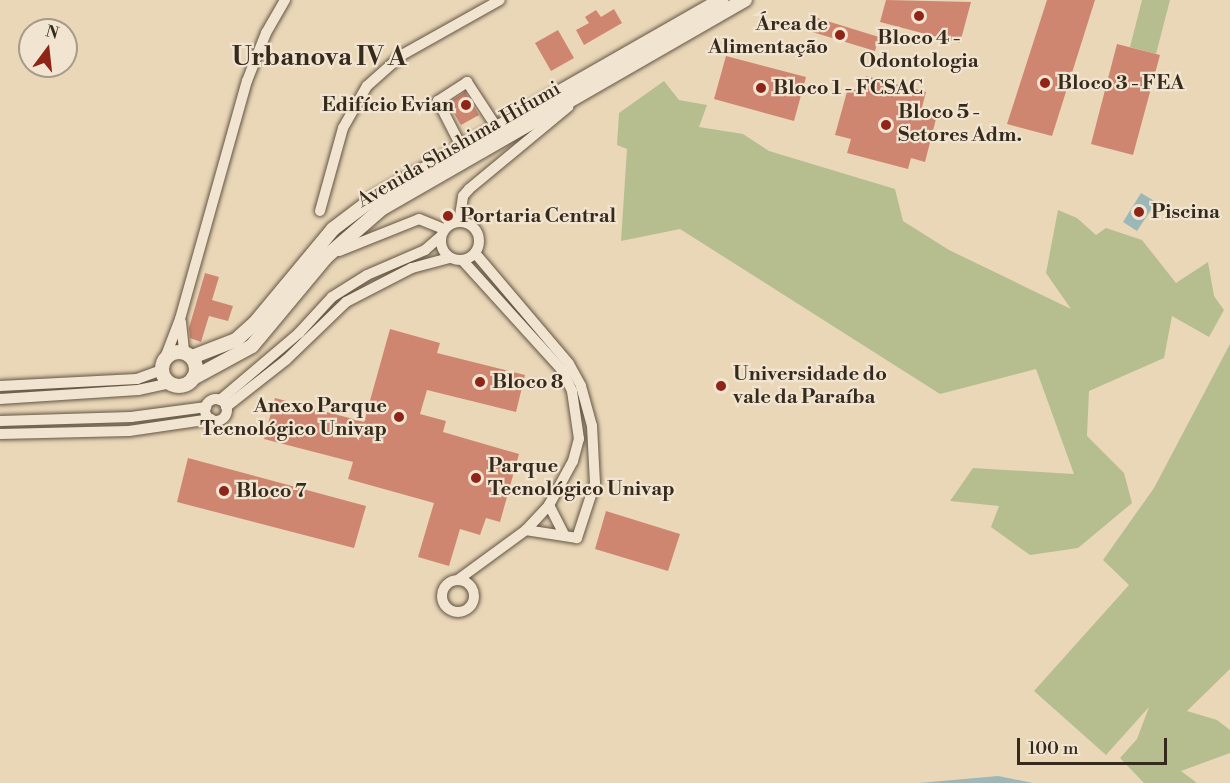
<!DOCTYPE html>
<html>
<head>
<meta charset="utf-8">
<style>
	body { margin:0 }
	#map { position:relative; width:1230px; height:783px; overflow:hidden; background:#ead7b8; font-family:"Libre Bodoni",serif }
	div>[style] { position:absolute }
	[style*='--x'] { left:calc(var(--x)*1px); top:calc(var(--y)*1px); width:calc(var(--w)*1px); rotate:calc(var(--a)*1deg) }
	.green>* { inset:0; background:#b6be8f }
	.water>* { inset:0; background:#9bb7b8 }
	.building>* { inset:0; background:#cf8670 }
	.roads { filter:drop-shadow(0 0 2px #635544) drop-shadow(0 0 2px #635544) }
	.street>* { height:10px; margin:-5px; padding:0 5px; transform-origin:5px; border-radius:5px; background:#f1e5d1 }
	.street>.ring { margin:-5px; padding:0; box-sizing:content-box; background:none; border:10px solid #f1e5d1; border-radius:50% }
	.secondary>* { height:14px; margin:-7px; padding:0 7px; transform-origin:7px; border-radius:7px; background:#f1e5d1 }
	.secondary>.ring { margin:-7px; padding:0; box-sizing:content-box; background:none; border:14px solid #f1e5d1; border-radius:50% }
	.dots>* { width:16px; height:16px; translate:-50% -50%; box-sizing:border-box; border:3px solid #f1e5d1; border-radius:50% }
	span { translate:-50% -50%; white-space:nowrap; text-align:center; line-height:1.15; -webkit-text-stroke:4.5px #f1e5d1; paint-order:stroke }
	.poi-label { font-size:20px; color:#362a1d; font-weight:700 }
	.right { translate:-100% -50%; text-align:right }
	.left { translate:0 -50%; text-align:left }
	.street-label { font-size:20px; color:#362a1d }
	.district-label { font-size:26px; color:#362a1d; font-weight:700 }
	.north { position:absolute; left:18px; top:18px; width:60px; height:60px; box-sizing:border-box; background:#f1e5d1; border:2px solid #a69a89; border-radius:50%; rotate:15deg; font-size:16px; font-weight:700; line-height:24px; text-align:center; color:#362a1d }
	.north::after { content:''; display:block; margin:auto; width:21px; height:27px; background:#8f2418; clip-path:polygon(50% 0,100% 100%,50% 72%,0 100%) }
	.scale { position:absolute; left:1017px; top:738px; width:150px; height:27px; box-sizing:border-box; border:3px solid #362a1d; border-top:0; padding-left:8px; font-size:18px; line-height:21px; white-space:nowrap; color:#362a1d; -webkit-text-stroke:4px #f1e5d1; paint-order:stroke }
</style>
</head>
<body>
<div id="map">
	<div class="green">
		<i style="clip-path:polygon(1142px 0,1170px 0,1156px 54px,1130px 47px)"></i>
		<i style="clip-path:polygon(664px 81px,679px 100px,707px 105px,699px 127px,743px 134px,769px 151px,895px 189px,903px 221px,949px 250px,1071px 309px,1046px 273px,1058px 210px,1077px 218px,1096px 235px,1106px 228px,1142px 240px,1176px 283px,1208px 262px,1214px 296px,1224px 310px,1209px 337px,1172px 316px,1164px 358px,1089px 391px,1087px 436px,1124px 473px,1132px 503px,1078px 548px,1030px 555px,991px 527px,999px 506px,950px 501px,973px 468px,1074px 474px,1036px 369px,940px 394px,680px 229px,621px 241px,627px 149px,617px 145px,619px 113px)"></i>
		<i style="clip-path:polygon(1230px 344px,1230px 669px,1187px 711px,1217px 720px,1230px 730px,1230px 753px,1181px 771px,1197px 783px,1144px 783px,1120px 758px,1137px 739px,1149px 707px,1106px 755px,1034px 691px,1129px 585px,1103px 560px,1154px 488px)"></i>
	</div>
	<div class="water">
		<i style="clip-path:polygon(1141px 193px,1156px 202px,1137px 231px,1123px 222px)"></i>
		<i style="clip-path:polygon(998px 776px,1033px 783px,919px 783px)"></i>
	</div>
	<div class="building">
		<i style="clip-path:polygon(886px 0,971px 2px,960px 43px,880px 22px)"></i>
		<i style="clip-path:polygon(1047px 0,1095px 0,1052px 136px,1007px 124px)"></i>
		<i style="clip-path:polygon(614px 9px,622px 23px,584px 45px,576px 30px,589px 23px,585px 17px,596px 10px,601px 17px)"></i>
		<i style="clip-path:polygon(814px 17px,879px 37px,875px 51px,809px 31px)"></i>
		<i style="clip-path:polygon(558px 30px,574px 58px,551px 71px,535px 43px)"></i>
		<i style="clip-path:polygon(1117px 44px,1160px 55px,1133px 155px,1091px 144px)"></i>
		<i style="clip-path:polygon(726px 56px,806px 77px,794px 121px,714px 99px)"></i>
		<i style="clip-path:polygon(866px 76px,926px 92px,921px 111px,937px 115px,925px 162px,911px 158px,908px 169px,847px 153px,851px 139px,835px 135px,848px 88px,862px 92px)"></i>
		<i style="clip-path:polygon(465px 92px,479px 115px,461px 125px,448px 103px)"></i>
		<i style="clip-path:polygon(205px 273px,219px 277px,212px 300px,233px 306px,228px 321px,209px 316px,201px 342px,190px 338px,189px 328px)"></i>
		<i style="clip-path:polygon(390px 329px,440px 343px,437px 353px,525px 375px,516px 412px,427px 390px,420px 414px,446px 421px,443px 432px,519px 454px,500px 522px,486px 518px,480px 535px,460px 529px,449px 566px,418px 557px,434px 503px,348px 479px,353px 462px,264px 439px,275px 398px,364px 422px)"></i>
		<i style="clip-path:polygon(188px 458px,366px 506px,354px 548px,177px 502px)"></i>
		<i style="clip-path:polygon(606px 511px,680px 534px,668px 571px,595px 549px)"></i>
	</div>
	<div class="roads">
		<div class="street">
			<i style="--x:462;--y:148;--w:53;--a:-117.1"></i>
			<i style="--x:438;--y:101;--w:35;--a:-33"></i>
			<i style="--x:467;--y:82;--w:55;--a:56.9"></i>
			<i style="--x:320;--y:211;--w:86;--a:-74.5"></i>
			<i style="--x:343;--y:128;--w:48;--a:-60.3"></i>
			<i style="--x:367;--y:86;--w:47;--a:-41.5"></i>
			<i style="--x:402;--y:55;--w:112;--a:-29.3"></i>
			<i class="ring" style="left:441px;top:222px;width:28px;height:28px"></i>
			<i style="--x:459;--y:222;--w:26;--a:-81"></i>
			<i style="--x:463;--y:196;--w:9;--a:-49"></i>
			<i style="--x:469;--y:189;--w:129;--a:-39.6"></i>
			<i style="--x:339;--y:251;--w:86;--a:-21.8"></i>
			<i style="--x:419;--y:219;--w:27;--a:22"></i>
			<i style="--x:475;--y:253;--w:145;--a:49.7"></i>
			<i style="--x:569;--y:364;--w:25;--a:61"></i>
			<i style="--x:581;--y:386;--w:41;--a:74.6"></i>
			<i style="--x:592;--y:426;--w:57;--a:87"></i>
			<i style="--x:595;--y:483;--w:58;--a:108.1"></i>
			<i style="--x:577;--y:538;--w:52;--a:-171.1"></i>
			<i style="--x:181;--y:322;--w:30;--a:84"></i>
			<i style="--x:165;--y:358;--w:42;--a:-69"></i>
			<i style="--x:180;--y:319;--w:247;--a:-74.3"></i>
			<i style="--x:247;--y:81;--w:52;--a:-68.4"></i>
			<i style="--x:266;--y:33;--w:38;--a:-60"></i>
			<i style="--x:0;--y:386;--w:137;--a:-2.9"></i>
			<i style="--x:137;--y:379;--w:27;--a:-20"></i>
			<i style="--x:0;--y:399;--w:138;--a:-3.7"></i>
			<i style="--x:138;--y:390;--w:33;--a:-12"></i>
			<i class="ring" style="left:205px;top:399px;width:12px;height:12px"></i>
			<i style="--x:220;--y:400;--w:104;--a:-40.3"></i>
			<i style="--x:299;--y:333;--w:49;--a:-47.5"></i>
			<i style="--x:332;--y:297;--w:41;--a:-32.2"></i>
			<i style="--x:367;--y:275;--w:63;--a:-23.3"></i>
			<i style="--x:425;--y:250;--w:21;--a:-41"></i>
			<i style="--x:226;--y:407;--w:76;--a:-38.1"></i>
			<i style="--x:286;--y:360;--w:83;--a:-44"></i>
			<i style="--x:346;--y:302;--w:74;--a:-27.3"></i>
			<i style="--x:412;--y:268;--w:38;--a:-15"></i>
			<i style="--x:0;--y:421;--w:131;--a:-1.7"></i>
			<i style="--x:131;--y:417;--w:76;--a:-7.6"></i>
			<i style="--x:0;--y:434;--w:129;--a:-1.3"></i>
			<i style="--x:129;--y:431;--w:83;--a:-8.3"></i>
			<i style="--x:549;--y:505;--w:34;--a:63"></i>
			<i style="--x:459;--y:579;--w:83;--a:-36.2"></i>
			<i style="--x:526;--y:530;--w:34;--a:-47"></i>
			<i style="--x:549;--y:505;--w:50;--a:-61.4"></i>
			<i style="--x:573;--y:461;--w:23;--a:-75"></i>
			<i style="--x:579;--y:439;--w:49;--a:-98.3"></i>
			<i style="--x:572;--y:391;--w:23;--a:-115"></i>
			<i style="--x:562;--y:370;--w:147;--a:-132.2"></i>
			<i class="ring" style="left:442px;top:580px;width:22px;height:22px"></i>
		</div>
		<div class="secondary">
			<i class="ring" style="left:162px;top:352px;width:20px;height:20px"></i>
			<i style="--x:192;--y:357;--w:47;--a:-21.1"></i>
			<i style="--x:236;--y:340;--w:25;--a:-42"></i>
			<i style="--x:255;--y:323;--w:122;--a:-50.3"></i>
			<i style="--x:333;--y:229;--w:51;--a:-37.1"></i>
			<i style="--x:374;--y:198;--w:400;--a:-29.7"></i>
			<i style="--x:193;--y:378;--w:67;--a:-28.5"></i>
			<i style="--x:252;--y:346;--w:117;--a:-50.2"></i>
			<i style="--x:327;--y:256;--w:72;--a:-41"></i>
			<i style="--x:381;--y:209;--w:420;--a:-29.9"></i>
		</div>
	</div>
	<div class="dots">
		<i style="left:919px;top:16px;background:#8f2418"></i>
		<i style="left:840px;top:35px;background:#8f2418"></i>
		<i style="left:1045px;top:83px;background:#8f2418"></i>
		<i style="left:761px;top:88px;background:#8f2418"></i>
		<i style="left:466px;top:105px;background:#8f2418"></i>
		<i style="left:886px;top:125px;background:#8f2418"></i>
		<i style="left:1139px;top:212px;background:#8f2418"></i>
		<i style="left:448px;top:216px;background:#8f2418"></i>
		<i style="left:480px;top:382px;background:#8f2418"></i>
		<i style="left:721px;top:386px;background:#8f2418"></i>
		<i style="left:399px;top:417px;background:#8f2418"></i>
		<i style="left:476px;top:478px;background:#8f2418"></i>
		<i style="left:224px;top:491px;background:#8f2418"></i>
	</div>
	<div class="poi-label">
		<span class="right" style="left:828px;top:36px">Área de<br>Alimentação</span>
		<span style="left:919px;top:50px">Bloco 4 -<br>Odontologia</span>
		<span class="left" style="left:1057px;top:83px">Bloco 3 - FEA</span>
		<span class="left" style="left:773px;top:88px">Bloco 1 - FCSAC</span>
		<span class="right" style="left:454px;top:105px">Edifício Evian</span>
		<span class="left" style="left:898px;top:124px">Bloco 5 -<br>Setores Adm.</span>
		<span class="left" style="left:1151px;top:212px">Piscina</span>
		<span class="left" style="left:460px;top:216px">Portaria Central</span>
		<span class="left" style="left:733px;top:386px">Universidade do<br>vale da Paraíba</span>
		<span class="left" style="left:492px;top:382px">Bloco 8</span>
		<span class="right" style="left:387px;top:418px">Anexo Parque<br>Tecnológico Univap</span>
		<span class="left" style="left:488px;top:478px">Parque<br>Tecnológico Univap</span>
		<span class="left" style="left:236px;top:491px">Bloco 7</span>
	</div>
	<div class="street-label">
		<span style="left:459px;top:145px;rotate:-30deg">Avenida Shishima Hifumi</span>
	</div>
	<div class="district-label">
		<span style="left:319px;top:58px">Urbanova IV A</span>
	</div>
	<div class="north">N</div>
	<div class="scale">100 m</div>
</div>
</body>
</html>
